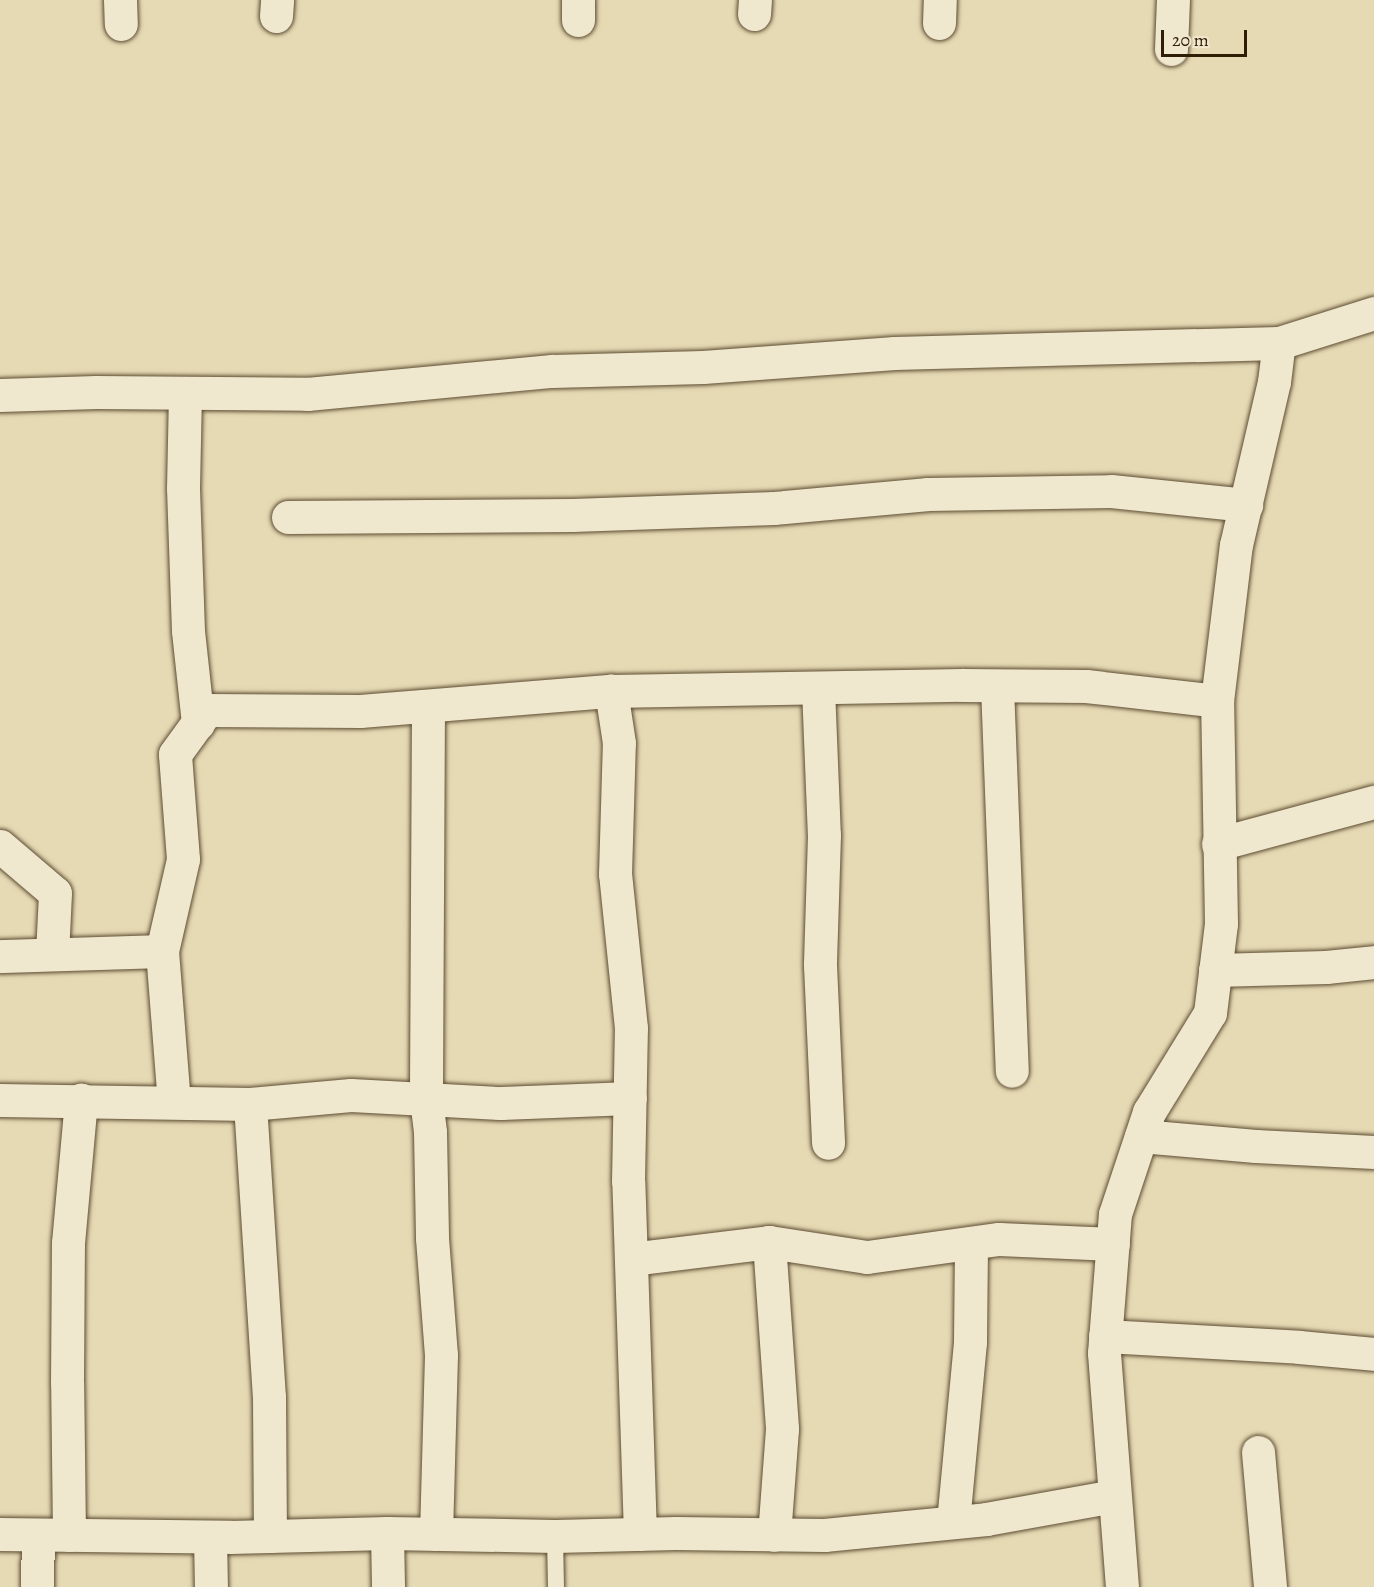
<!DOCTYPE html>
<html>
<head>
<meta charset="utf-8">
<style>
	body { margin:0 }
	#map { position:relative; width:1374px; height:1587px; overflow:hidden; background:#e6dab4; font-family:Alegreya,serif }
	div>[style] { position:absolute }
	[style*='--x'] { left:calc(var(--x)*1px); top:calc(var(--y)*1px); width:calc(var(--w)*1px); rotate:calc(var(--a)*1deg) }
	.roads { filter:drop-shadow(0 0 2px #5d4c32) drop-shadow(0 0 2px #5d4c32) }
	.service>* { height:16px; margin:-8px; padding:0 8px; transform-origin:8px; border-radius:8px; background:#efe7ce }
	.minor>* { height:33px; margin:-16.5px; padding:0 16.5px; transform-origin:16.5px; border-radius:16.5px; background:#efe7ce }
	.tertiary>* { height:33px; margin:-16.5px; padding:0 16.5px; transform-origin:16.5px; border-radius:16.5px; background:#efe7ce }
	span { translate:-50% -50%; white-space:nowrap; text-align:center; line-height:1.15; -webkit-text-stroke:4.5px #efe7ce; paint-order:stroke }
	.scale { position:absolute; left:1161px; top:30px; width:86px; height:27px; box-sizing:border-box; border:3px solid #2f1d06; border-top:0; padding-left:8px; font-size:18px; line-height:21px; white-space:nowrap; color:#2f1d06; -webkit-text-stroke:4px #efe7ce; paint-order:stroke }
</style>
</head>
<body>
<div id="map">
	<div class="roads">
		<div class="service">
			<i style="--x:555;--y:1536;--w:51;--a:88.9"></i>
		</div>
		<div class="minor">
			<i style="--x:120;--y:0;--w:24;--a:88"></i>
			<i style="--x:754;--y:14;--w:14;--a:-86"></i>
			<i style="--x:276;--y:16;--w:16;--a:-86"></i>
			<i style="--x:578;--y:20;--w:20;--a:-90"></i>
			<i style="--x:939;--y:23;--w:23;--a:-88"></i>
			<i style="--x:1171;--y:49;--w:49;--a:-87.7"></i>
			<i style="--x:185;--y:393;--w:95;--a:91.2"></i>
			<i style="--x:183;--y:488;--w:143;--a:88"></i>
			<i style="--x:188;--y:631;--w:93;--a:83.8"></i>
			<i style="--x:0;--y:395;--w:96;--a:-1.8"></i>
			<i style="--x:96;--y:392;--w:211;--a:0.5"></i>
			<i style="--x:307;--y:394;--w:246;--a:-5.4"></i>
			<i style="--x:552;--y:371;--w:151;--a:-1.5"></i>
			<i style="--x:703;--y:367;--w:192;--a:-4.2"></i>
			<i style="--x:894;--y:353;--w:385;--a:-1.5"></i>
			<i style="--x:1279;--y:343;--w:100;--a:-17.5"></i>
			<i style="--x:288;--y:517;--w:284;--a:-0.4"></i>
			<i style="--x:572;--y:515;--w:202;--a:-2"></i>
			<i style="--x:774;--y:508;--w:155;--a:-5.2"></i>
			<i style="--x:928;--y:494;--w:183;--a:-0.9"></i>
			<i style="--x:1111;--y:491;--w:136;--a:5.9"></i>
			<i style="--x:997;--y:686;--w:385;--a:87.8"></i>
			<i style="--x:818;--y:688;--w:147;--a:87.7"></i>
			<i style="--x:824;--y:835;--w:130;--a:91.8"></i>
			<i style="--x:820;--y:965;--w:178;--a:87.4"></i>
			<i style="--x:428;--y:706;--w:393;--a:90.3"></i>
			<i style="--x:426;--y:1099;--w:33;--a:83"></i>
			<i style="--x:430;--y:1132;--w:106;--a:88.9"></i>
			<i style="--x:432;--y:1238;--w:117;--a:85.6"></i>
			<i style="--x:441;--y:1355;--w:179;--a:91.6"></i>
			<i style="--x:1218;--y:844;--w:162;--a:-15.1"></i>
			<i style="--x:0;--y:846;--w:72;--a:40.5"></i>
			<i style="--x:55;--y:893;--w:61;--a:92.8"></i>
			<i style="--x:162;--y:951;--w:151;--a:85.5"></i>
			<i style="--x:0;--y:956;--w:162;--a:-1.8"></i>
			<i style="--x:162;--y:951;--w:94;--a:-77.1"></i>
			<i style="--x:183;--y:859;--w:105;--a:-94.4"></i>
			<i style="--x:175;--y:754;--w:54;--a:-54"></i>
			<i style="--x:207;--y:710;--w:153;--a:0.4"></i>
			<i style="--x:360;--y:711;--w:252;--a:-4.6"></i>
			<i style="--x:1215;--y:970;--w:111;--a:-1.5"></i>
			<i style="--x:1326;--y:967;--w:48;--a:-5.9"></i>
			<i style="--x:0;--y:1100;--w:250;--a:0.9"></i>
			<i style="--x:250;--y:1104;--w:101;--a:-5.1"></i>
			<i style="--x:351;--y:1095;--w:150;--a:3.1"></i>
			<i style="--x:501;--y:1103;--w:129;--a:-2.2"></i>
			<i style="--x:250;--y:1104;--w:294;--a:86.3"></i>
			<i style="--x:269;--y:1397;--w:139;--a:89.6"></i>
			<i style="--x:1141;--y:1136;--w:115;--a:5"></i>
			<i style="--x:1256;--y:1146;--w:118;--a:2.9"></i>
			<i style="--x:769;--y:1242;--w:187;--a:86"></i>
			<i style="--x:782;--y:1429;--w:106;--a:94.3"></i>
			<i style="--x:631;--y:1259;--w:139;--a:-7"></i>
			<i style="--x:769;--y:1242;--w:99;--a:8.7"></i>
			<i style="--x:867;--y:1257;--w:133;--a:-7.8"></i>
			<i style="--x:999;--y:1239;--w:114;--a:2.5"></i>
			<i style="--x:1105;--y:1336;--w:194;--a:3.2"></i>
			<i style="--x:1299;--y:1347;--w:75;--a:5.3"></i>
			<i style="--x:1258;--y:1452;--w:136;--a:84.9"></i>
			<i style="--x:953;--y:1522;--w:181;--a:-84.6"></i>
			<i style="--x:970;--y:1342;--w:99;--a:-89.4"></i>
			<i style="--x:387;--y:1533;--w:54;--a:88.9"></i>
			<i style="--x:640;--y:1534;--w:353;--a:-91.9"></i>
			<i style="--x:628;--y:1181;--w:153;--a:-88.9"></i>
			<i style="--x:631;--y:1028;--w:155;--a:-95.9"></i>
			<i style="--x:615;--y:874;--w:131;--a:-88.3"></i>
			<i style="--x:619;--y:743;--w:53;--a:-98.7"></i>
			<i style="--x:611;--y:691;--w:351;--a:-1"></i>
			<i style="--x:962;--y:685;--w:124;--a:0.5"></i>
			<i style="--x:1086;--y:686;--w:132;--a:6.5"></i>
			<i style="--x:69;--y:1535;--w:153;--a:-90.7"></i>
			<i style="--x:67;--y:1382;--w:139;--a:-89.6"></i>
			<i style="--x:68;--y:1243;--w:144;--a:-84.8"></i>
			<i style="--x:210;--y:1537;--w:50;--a:88.9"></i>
			<i style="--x:37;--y:1587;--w:52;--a:-88.9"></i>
			<i style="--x:1122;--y:1587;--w:235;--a:-94.4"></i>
			<i style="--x:1104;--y:1353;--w:139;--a:-85.5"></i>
			<i style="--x:1115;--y:1214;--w:108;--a:-71.6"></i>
			<i style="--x:1149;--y:1112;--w:116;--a:-58.4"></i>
			<i style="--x:1210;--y:1013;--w:90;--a:-83"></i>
			<i style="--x:1221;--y:924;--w:223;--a:-91"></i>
			<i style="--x:1217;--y:701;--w:157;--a:-83.1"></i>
			<i style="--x:1236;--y:545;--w:167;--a:-76.9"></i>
			<i style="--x:1274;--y:382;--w:39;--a:-83"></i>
		</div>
		<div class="tertiary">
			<i style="--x:0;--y:1534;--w:230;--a:0.7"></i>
			<i style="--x:230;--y:1537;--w:157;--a:-1.5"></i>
			<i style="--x:387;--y:1533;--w:168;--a:1"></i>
			<i style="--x:555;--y:1536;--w:121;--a:-1.4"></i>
			<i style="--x:676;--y:1533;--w:148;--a:0.8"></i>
			<i style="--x:824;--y:1535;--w:163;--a:-5.6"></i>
			<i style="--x:986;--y:1519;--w:130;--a:-10.2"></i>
		</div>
	</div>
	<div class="scale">20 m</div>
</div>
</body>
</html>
